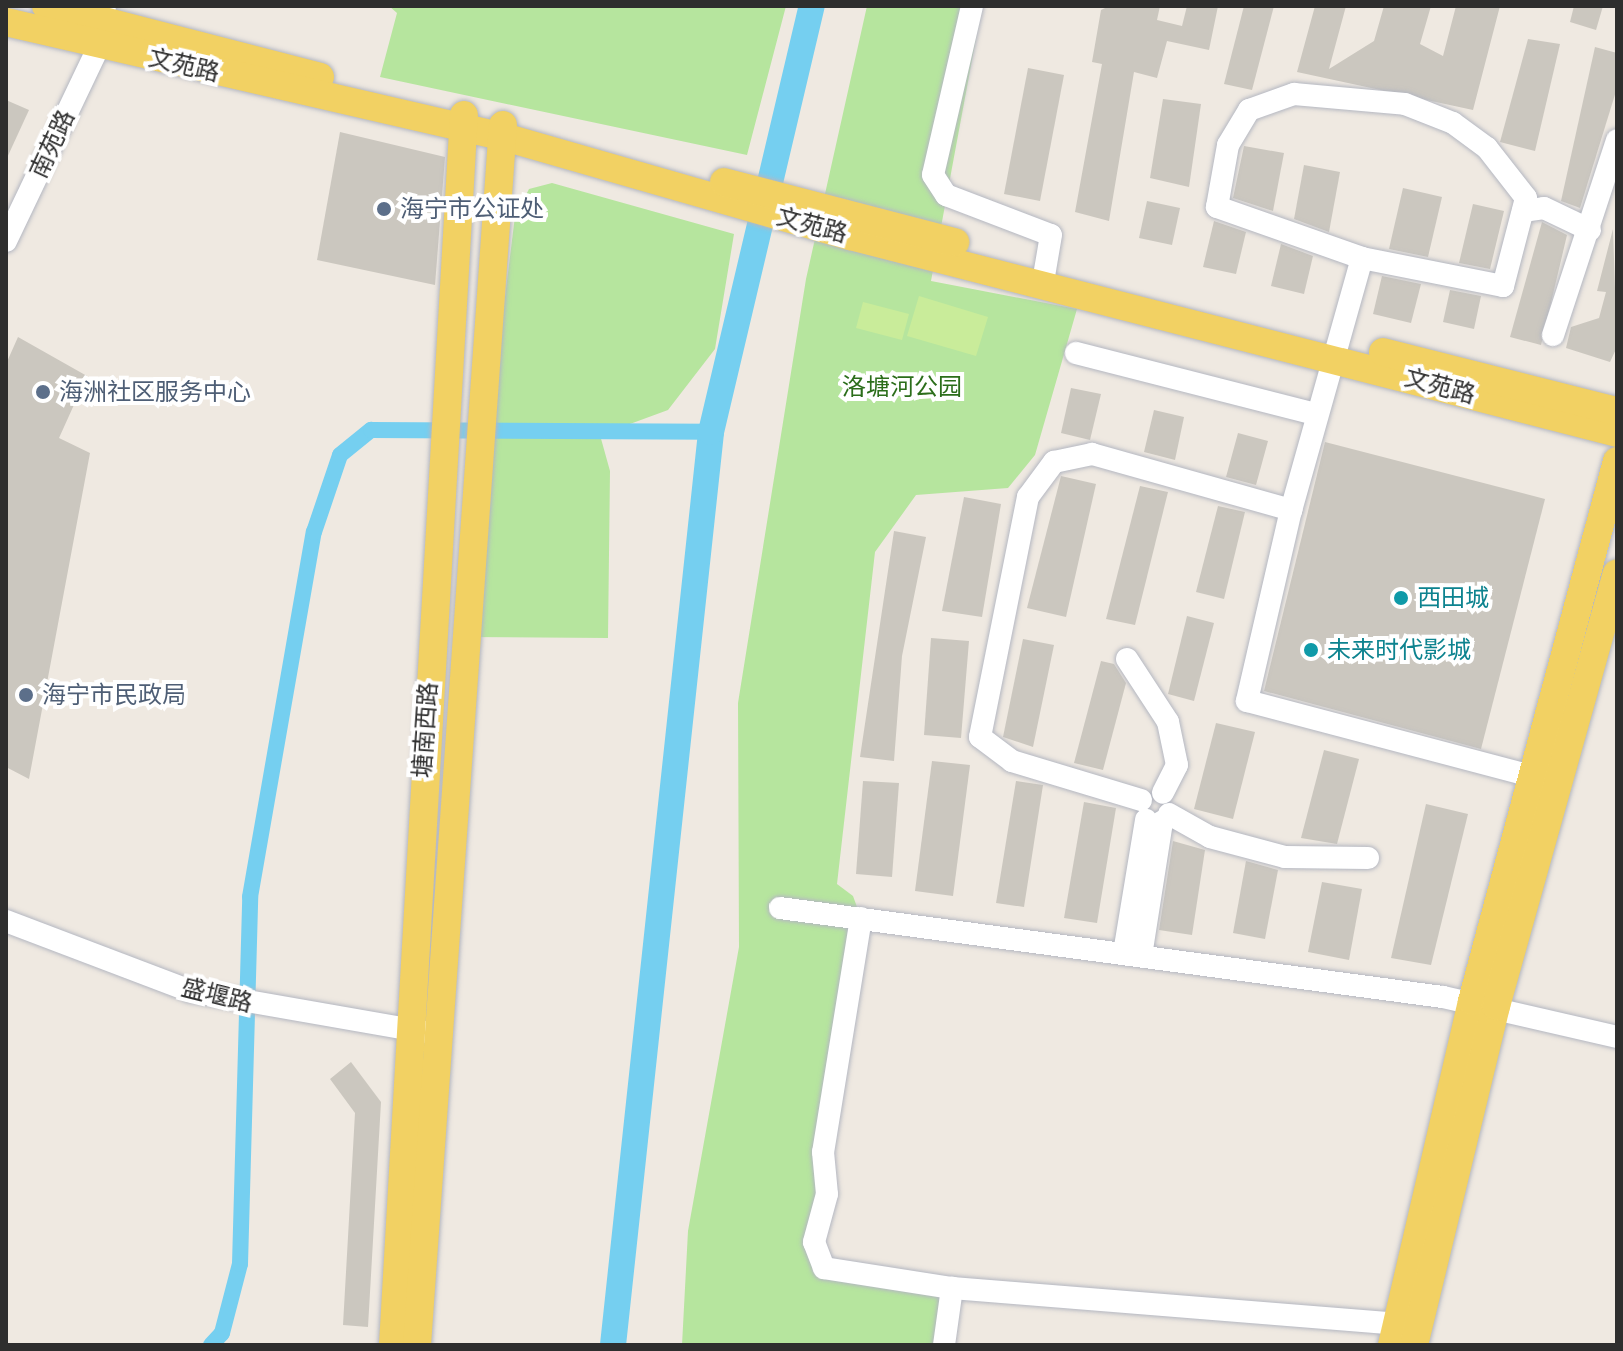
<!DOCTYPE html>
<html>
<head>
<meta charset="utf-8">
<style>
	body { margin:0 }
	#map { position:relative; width:1623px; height:1351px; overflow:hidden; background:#efe9e1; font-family:Arial,"Noto Sans SC",sans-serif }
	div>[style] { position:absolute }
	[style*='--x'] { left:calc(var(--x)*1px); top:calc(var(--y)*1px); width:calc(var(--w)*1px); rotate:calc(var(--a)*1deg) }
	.green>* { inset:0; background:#b6e59e }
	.pitch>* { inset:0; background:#c9ec9a }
	.canal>* { height:16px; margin:-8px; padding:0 8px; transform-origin:8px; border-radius:8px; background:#75cff0 }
	.river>* { height:26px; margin:-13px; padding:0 13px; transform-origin:13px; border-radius:13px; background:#75cff0 }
	.building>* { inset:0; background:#cbc7bf }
	.roads { filter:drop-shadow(0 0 2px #b4b7c1) drop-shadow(0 0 2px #b4b7c1) }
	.minor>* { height:22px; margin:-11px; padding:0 11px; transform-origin:11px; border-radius:11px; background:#fff }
	.major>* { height:28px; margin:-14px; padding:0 14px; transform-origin:14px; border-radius:14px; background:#f2d163 }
	.dots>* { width:22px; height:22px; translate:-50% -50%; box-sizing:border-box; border:4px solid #fff; border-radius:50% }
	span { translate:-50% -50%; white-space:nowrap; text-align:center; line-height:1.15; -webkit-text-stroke:8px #fff; paint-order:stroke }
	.street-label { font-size:24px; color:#2e2e2e }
	.service-label { font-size:24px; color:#4e5e75 }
	.left { translate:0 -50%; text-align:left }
	.park-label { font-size:24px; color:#2c6e1b }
	.culture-label { font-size:24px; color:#0d838f }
	.frame { position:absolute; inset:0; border:8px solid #2e2e2e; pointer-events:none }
</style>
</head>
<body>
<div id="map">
	<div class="green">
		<i style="clip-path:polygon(389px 6px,786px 6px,747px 155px,380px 77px,397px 13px)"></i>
		<i style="clip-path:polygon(867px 6px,982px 6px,931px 281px,1077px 309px,1035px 455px,1008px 488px,916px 495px,875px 552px,837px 884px,853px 896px,861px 918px,815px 1258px,952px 1288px,944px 1345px,682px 1345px,688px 1231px,739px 947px,738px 703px,806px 279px)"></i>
		<i style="clip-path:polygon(552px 183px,734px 234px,715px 349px,668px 410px,600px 435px,610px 471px,608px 638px,463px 637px,515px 216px,529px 189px)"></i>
	</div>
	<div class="pitch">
		<i style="clip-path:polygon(919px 296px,988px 317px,976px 356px,907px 336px)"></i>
		<i style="clip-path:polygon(863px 302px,909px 314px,902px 340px,856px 328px)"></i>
	</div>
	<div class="canal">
		<i style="--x:211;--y:1345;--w:16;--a:-47"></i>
		<i style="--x:222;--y:1333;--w:71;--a:-75.4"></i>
		<i style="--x:240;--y:1264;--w:367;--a:-88.4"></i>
		<i style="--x:250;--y:897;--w:371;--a:-80.1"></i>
		<i style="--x:314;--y:532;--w:81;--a:-71.3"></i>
		<i style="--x:340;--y:455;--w:40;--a:-39"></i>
		<i style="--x:371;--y:430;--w:340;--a:0.3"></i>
	</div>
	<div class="river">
		<i style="--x:613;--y:1345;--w:918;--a:-83.87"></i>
		<i style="--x:711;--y:432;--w:438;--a:-76.7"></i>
	</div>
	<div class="building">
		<i style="clip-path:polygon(1109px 6px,1160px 6px,1157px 20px,1182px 26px,1187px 6px,1218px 6px,1209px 50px,1167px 41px,1157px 78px,1134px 72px,1109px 221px,1075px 212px,1102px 64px,1092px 62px,1101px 10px)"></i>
		<i style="clip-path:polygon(1244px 6px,1274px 6px,1252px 90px,1224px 84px)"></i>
		<i style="clip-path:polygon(1315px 6px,1346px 6px,1329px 69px,1374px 41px,1384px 6px,1431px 6px,1420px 44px,1443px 56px,1456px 6px,1500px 6px,1473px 110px,1297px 72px)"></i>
		<i style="clip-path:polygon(1574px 6px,1603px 6px,1596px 30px,1570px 22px)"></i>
		<i style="clip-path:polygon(1528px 39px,1560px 44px,1535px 151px,1500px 142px)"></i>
		<i style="clip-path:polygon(1595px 47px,1617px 53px,1617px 88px,1580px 208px,1561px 201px)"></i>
		<i style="clip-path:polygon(1028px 68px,1064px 75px,1040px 201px,1004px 194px)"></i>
		<i style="clip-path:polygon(1163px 99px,1201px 104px,1189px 187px,1150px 178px)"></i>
		<i style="clip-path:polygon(6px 100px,29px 110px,6px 160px)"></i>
		<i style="clip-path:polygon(340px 132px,445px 157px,435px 285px,317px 260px)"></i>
		<i style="clip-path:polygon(1244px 146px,1284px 153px,1273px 211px,1233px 198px)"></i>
		<i style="clip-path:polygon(1304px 165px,1340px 172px,1329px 232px,1294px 219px)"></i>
		<i style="clip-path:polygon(1403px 188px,1442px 197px,1428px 257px,1389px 249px)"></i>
		<i style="clip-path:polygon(1147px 201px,1180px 208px,1172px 245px,1139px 238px)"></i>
		<i style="clip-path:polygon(1473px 204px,1504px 211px,1490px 269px,1459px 263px)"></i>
		<i style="clip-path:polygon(1214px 221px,1246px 232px,1236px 274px,1203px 267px)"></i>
		<i style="clip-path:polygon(1542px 222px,1567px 235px,1541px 345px,1510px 337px)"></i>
		<i style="clip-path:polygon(1613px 229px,1617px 347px,1610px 362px,1566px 348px,1571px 327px,1599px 318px,1606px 292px,1597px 291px)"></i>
		<i style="clip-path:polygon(1281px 244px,1313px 256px,1304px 294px,1271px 286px)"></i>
		<i style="clip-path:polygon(1382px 276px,1421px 284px,1411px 323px,1373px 314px)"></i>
		<i style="clip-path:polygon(1450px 290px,1481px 296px,1474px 329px,1443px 322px)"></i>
		<i style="clip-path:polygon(18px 337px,87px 376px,59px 438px,90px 453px,29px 779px,6px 767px,6px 364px)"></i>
		<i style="clip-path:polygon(1071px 388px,1101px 394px,1090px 440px,1061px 433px)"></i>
		<i style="clip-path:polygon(1154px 410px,1184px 417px,1175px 460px,1144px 452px)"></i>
		<i style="clip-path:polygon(1238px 433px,1268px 441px,1256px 485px,1226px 477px)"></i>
		<i style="clip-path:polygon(1325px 442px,1545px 499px,1481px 749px,1264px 691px)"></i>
		<i style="clip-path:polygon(1061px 476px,1096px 484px,1066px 617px,1027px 608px)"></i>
		<i style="clip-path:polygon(1140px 486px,1168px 492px,1135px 625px,1106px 619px)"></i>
		<i style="clip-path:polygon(964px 497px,1001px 504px,982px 617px,942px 611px)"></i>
		<i style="clip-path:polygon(1218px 506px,1245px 512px,1224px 599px,1196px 592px)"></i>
		<i style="clip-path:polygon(894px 531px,926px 537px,902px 656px,894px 761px,860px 757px)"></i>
		<i style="clip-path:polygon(1187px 616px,1214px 623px,1194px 701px,1168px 694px)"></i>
		<i style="clip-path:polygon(931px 638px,969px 641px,961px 738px,924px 735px)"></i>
		<i style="clip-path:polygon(1023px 639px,1054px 645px,1033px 747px,1003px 737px)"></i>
		<i style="clip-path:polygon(1101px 661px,1114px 664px,1126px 683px,1103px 770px,1074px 763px)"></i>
		<i style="clip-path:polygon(1216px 723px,1255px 732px,1233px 819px,1194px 809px)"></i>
		<i style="clip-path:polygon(1324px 750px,1359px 759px,1337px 844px,1301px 838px)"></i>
		<i style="clip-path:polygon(932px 761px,970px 765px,953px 896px,915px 891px)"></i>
		<i style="clip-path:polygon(863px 781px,899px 783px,892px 877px,856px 874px)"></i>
		<i style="clip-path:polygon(1016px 781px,1043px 785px,1024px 907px,996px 903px)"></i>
		<i style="clip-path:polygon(1084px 802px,1116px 808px,1097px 923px,1064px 918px)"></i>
		<i style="clip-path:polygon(1426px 804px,1468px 814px,1431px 965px,1391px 958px)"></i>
		<i style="clip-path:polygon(1173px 841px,1205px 850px,1192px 935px,1159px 930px)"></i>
		<i style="clip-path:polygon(1246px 861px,1278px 870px,1265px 939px,1233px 933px)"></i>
		<i style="clip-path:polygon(1322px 882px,1362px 889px,1349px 960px,1308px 952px)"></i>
		<i style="clip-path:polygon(351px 1062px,381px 1102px,368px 1327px,343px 1325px,355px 1113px,330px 1079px)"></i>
	</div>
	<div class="roads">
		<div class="minor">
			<i style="--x:972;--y:6;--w:173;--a:103"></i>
			<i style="--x:933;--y:175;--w:24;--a:57"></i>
			<i style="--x:946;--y:195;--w:112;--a:20.9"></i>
			<i style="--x:1051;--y:235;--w:48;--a:99.7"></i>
			<i style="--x:1523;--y:211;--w:21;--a:-8"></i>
			<i style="--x:1544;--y:208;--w:51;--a:25.6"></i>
			<i style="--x:6;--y:241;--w:216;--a:-64.5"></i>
			<i style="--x:99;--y:46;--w:40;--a:-81.5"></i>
			<i style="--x:1362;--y:258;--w:154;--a:-160.6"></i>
			<i style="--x:1217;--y:207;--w:63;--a:-79.9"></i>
			<i style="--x:1228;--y:145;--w:41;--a:-59"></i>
			<i style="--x:1249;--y:110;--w:48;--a:-19.6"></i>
			<i style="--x:1294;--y:94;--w:111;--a:5.1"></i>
			<i style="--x:1405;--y:104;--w:52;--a:21.6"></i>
			<i style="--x:1453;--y:123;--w:42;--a:36.3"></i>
			<i style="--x:1487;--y:148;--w:63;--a:52"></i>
			<i style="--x:1526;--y:198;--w:91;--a:104.6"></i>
			<i style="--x:1503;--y:286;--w:144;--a:-168.8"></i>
			<i style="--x:1362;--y:258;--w:262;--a:105.7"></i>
			<i style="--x:1291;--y:510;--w:196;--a:103"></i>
			<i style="--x:1247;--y:701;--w:308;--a:14.8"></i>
			<i style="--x:1553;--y:335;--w:205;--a:-71.8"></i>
			<i style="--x:1076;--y:353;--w:248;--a:14.3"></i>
			<i style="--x:1127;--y:659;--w:75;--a:56.9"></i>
			<i style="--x:1168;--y:722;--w:44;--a:78.2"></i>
			<i style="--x:1177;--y:765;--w:31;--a:117"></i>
			<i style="--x:1141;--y:800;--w:135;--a:-163.2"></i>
			<i style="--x:1012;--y:761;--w:40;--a:-143"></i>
			<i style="--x:980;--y:737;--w:245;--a:-78.7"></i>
			<i style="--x:1028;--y:497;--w:44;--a:-53.4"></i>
			<i style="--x:1054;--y:462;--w:39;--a:-12"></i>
			<i style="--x:1092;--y:454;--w:207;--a:15.7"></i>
			<i style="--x:1169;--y:814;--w:47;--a:29.3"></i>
			<i style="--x:1210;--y:837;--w:78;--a:14.9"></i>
			<i style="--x:1285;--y:857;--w:83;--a:0.7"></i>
			<i style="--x:780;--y:908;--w:669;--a:7.65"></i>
			<i style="--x:1443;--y:997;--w:179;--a:12.9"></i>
			<i style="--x:861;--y:918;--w:237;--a:99.2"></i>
			<i style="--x:823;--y:1152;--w:42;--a:84.6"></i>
			<i style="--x:827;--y:1194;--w:50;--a:105.2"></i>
			<i style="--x:814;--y:1242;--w:28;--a:69"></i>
			<i style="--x:824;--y:1268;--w:130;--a:8.9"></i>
			<i style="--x:952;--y:1288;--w:446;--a:4.6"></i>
			<i style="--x:6;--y:921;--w:197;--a:20.8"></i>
			<i style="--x:190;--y:991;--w:238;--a:9.9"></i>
			<i style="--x:1124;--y:953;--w:135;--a:-80.6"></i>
			<i style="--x:1141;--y:956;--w:136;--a:-81.1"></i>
			<i style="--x:944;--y:1345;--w:58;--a:-82"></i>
		</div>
		<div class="major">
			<i style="--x:46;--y:6;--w:283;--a:14.5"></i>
			<i style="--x:6;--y:22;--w:511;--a:13"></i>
			<i style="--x:504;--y:137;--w:360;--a:16"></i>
			<i style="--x:850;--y:236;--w:792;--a:14.4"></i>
			<i style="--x:724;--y:182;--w:239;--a:14.6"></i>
			<i style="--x:1383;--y:352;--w:241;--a:14.2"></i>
			<i style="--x:393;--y:1345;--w:1232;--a:-86.7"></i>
			<i style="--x:417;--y:1345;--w:1223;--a:-85.97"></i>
			<i style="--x:1392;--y:1345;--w:353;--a:-76.9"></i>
			<i style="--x:1472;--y:1001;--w:559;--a:-74.97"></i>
			<i style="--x:1414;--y:1345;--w:349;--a:-76.4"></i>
			<i style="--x:1496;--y:1006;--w:449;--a:-74.4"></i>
		</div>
	</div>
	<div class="dots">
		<i style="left:384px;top:209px;background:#5c6f8a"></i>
		<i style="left:43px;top:392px;background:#5c6f8a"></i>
		<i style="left:1401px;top:598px;background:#0f9aa8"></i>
		<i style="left:1311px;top:650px;background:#0f9aa8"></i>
		<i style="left:26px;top:695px;background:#5c6f8a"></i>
	</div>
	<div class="street-label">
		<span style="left:184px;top:65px;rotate:13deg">文苑路</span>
		<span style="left:52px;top:144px;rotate:-65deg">南苑路</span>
		<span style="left:812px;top:225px;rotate:15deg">文苑路</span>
		<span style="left:1440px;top:386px;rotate:15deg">文苑路</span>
		<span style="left:425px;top:730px;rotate:-86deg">塘南西路</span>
		<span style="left:217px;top:995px;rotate:14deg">盛堰路</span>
	</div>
	<div class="service-label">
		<span class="left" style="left:400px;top:209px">海宁市公证处</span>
		<span class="left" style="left:59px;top:392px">海洲社区服务中心</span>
		<span class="left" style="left:42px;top:695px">海宁市民政局</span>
	</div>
	<div class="park-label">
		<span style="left:902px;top:387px">洛塘河公园</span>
	</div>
	<div class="culture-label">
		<span class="left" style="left:1417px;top:598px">西田城</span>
		<span class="left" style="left:1327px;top:650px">未来时代影城</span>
	</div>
	<div class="frame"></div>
</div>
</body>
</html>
